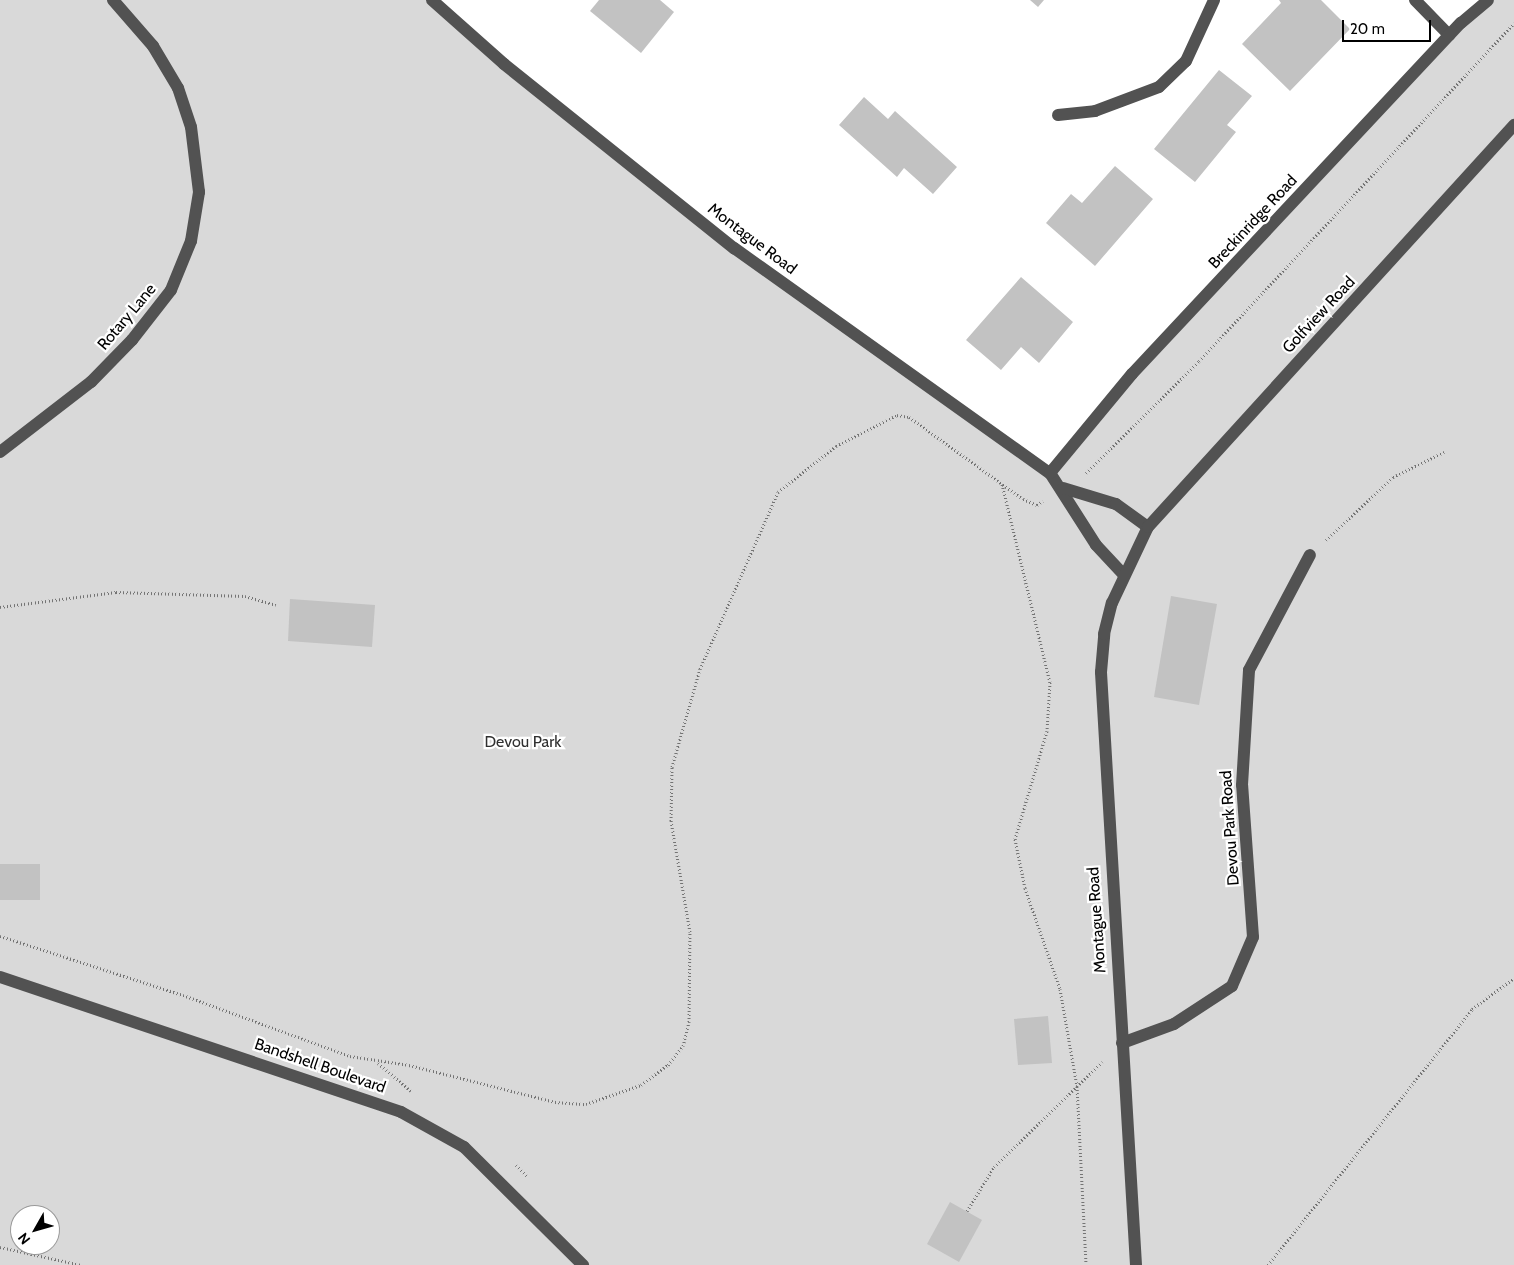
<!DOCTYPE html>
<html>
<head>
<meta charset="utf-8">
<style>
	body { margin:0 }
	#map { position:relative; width:1514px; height:1265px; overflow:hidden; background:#fff; font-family:Cabin,sans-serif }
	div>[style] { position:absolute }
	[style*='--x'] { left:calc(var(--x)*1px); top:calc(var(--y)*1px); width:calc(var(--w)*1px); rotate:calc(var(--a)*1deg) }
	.green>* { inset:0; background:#d9d9d9 }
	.building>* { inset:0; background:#c2c2c2 }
	.path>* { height:3px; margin-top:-1.5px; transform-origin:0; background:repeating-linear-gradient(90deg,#747474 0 1px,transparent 0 3.5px) }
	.minor>* { height:12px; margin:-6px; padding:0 6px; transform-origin:6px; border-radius:6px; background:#525252 }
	span { translate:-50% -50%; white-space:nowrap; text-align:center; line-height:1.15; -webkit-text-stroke:4.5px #fff; paint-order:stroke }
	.street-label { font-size:16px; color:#000 }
	.park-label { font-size:16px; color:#303030 }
	.north { position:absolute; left:10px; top:1205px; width:50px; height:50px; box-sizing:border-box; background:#fff; border:1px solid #999; border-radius:50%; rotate:232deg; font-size:14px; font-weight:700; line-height:20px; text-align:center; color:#000 }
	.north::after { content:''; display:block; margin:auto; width:18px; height:22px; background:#000; clip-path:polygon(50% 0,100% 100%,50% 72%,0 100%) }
	.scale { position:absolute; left:1342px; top:20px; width:89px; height:22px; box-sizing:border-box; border:2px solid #000; border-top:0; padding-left:6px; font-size:15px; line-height:18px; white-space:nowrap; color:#000; -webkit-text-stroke:4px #fff; paint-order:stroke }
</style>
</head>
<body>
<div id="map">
	<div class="green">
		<i style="clip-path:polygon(evenodd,0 0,432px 0,734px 248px,1050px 473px,1085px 427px,1488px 0,1514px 0,1514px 1265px,0 1265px,0 0,20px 1215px,50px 1215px,50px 1245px,20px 1245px,20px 1215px)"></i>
	</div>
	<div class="building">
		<i style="clip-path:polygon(599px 0,660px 0,674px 12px,641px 53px,590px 11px)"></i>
		<i style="clip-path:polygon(1030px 0,1044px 0,1038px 7px)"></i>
		<i style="clip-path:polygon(1279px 0,1321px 0,1350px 29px,1290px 91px,1242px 44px,1281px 3px)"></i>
		<i style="clip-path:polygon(1219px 70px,1252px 96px,1227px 125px,1236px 132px,1195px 182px,1154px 149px)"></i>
		<i style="clip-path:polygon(864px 97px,888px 119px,895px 111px,957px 167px,933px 194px,904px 168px,897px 177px,839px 125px)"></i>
		<i style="clip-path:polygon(1115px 166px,1153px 199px,1095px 266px,1046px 223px,1071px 194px,1082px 203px)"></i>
		<i style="clip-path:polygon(1021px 277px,1073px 322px,1039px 363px,1021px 347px,1001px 370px,966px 340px)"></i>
		<i style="clip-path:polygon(1171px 596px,1217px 604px,1199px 705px,1154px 697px)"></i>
		<i style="clip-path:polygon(290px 599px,375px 605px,372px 647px,288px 641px)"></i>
		<i style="clip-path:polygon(0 864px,40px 864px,40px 900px,0 900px)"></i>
		<i style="clip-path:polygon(1048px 1016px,1052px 1063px,1018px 1065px,1014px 1019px)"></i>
		<i style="clip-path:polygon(950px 1202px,982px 1220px,959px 1262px,927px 1244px)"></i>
	</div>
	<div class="path">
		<i style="--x:1086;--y:473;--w:159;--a:-44.7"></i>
		<i style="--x:1199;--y:361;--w:462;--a:-47"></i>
		<i style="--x:1002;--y:484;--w:204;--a:76.4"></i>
		<i style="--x:1050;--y:682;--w:49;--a:93.5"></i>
		<i style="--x:1047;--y:731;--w:113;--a:106.5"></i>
		<i style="--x:1015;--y:839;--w:50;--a:78.5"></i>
		<i style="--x:1025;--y:888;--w:107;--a:70.9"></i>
		<i style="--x:1060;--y:989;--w:98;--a:80.1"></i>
		<i style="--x:1077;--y:1086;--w:179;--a:87.1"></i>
		<i style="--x:1326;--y:540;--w:92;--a:-43.2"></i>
		<i style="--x:1393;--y:477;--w:57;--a:-26.1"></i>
		<i style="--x:0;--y:607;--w:117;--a:-7.4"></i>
		<i style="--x:116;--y:592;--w:129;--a:1.8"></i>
		<i style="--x:245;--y:596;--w:32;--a:16"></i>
		<i style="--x:0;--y:936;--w:192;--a:17.9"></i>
		<i style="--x:183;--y:995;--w:178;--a:20.1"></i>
		<i style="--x:350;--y:1056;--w:60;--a:8.7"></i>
		<i style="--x:409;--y:1065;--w:151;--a:14.2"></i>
		<i style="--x:555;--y:1102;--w:31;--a:4"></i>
		<i style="--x:586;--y:1104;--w:58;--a:-19.1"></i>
		<i style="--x:641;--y:1085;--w:34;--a:-37"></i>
		<i style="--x:668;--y:1065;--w:24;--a:-52"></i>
		<i style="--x:683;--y:1046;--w:25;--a:-76"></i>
		<i style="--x:689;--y:1022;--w:90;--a:-89.4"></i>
		<i style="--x:690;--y:932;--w:113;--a:-99.7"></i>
		<i style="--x:671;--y:821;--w:54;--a:-88.9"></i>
		<i style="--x:672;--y:767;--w:102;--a:-74.1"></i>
		<i style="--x:700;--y:669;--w:193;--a:-66.2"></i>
		<i style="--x:778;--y:492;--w:74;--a:-38.4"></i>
		<i style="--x:836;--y:446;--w:68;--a:-26.9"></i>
		<i style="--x:897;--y:415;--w:12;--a:9"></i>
		<i style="--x:909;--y:417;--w:140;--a:35.7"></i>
		<i style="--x:1023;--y:499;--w:15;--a:23"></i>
		<i style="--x:1037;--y:505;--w:7;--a:-34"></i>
		<i style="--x:378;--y:1063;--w:43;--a:40.3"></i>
		<i style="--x:516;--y:1165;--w:17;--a:45"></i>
		<i style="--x:967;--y:1211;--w:52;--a:-58.5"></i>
		<i style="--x:994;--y:1167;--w:151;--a:-44.2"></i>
		<i style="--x:0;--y:1247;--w:83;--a:12.5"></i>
		<i style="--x:1268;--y:1265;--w:327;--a:-51.4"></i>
		<i style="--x:1472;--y:1009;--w:52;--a:-36.4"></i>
	</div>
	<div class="minor">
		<i style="--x:432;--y:0;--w:96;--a:41.6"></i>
		<i style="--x:504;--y:64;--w:295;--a:38.7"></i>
		<i style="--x:734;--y:248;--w:388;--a:35.5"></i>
		<i style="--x:1050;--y:473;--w:85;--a:57.4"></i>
		<i style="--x:1096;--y:545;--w:40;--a:47"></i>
		<i style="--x:1415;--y:0;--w:49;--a:45.8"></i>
		<i style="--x:1058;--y:115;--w:37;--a:-6"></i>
		<i style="--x:1095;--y:111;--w:68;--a:-20.6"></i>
		<i style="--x:1159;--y:87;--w:37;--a:-44"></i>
		<i style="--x:1186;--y:61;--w:67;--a:-65.3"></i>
		<i style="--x:0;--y:452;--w:115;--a:-37.6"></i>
		<i style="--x:91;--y:382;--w:59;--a:-45.7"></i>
		<i style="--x:132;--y:340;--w:63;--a:-52"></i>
		<i style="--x:171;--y:290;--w:53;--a:-67.8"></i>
		<i style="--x:191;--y:241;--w:50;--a:-80.7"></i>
		<i style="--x:199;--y:192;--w:65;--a:-97"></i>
		<i style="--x:191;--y:127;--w:41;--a:-108.4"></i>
		<i style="--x:178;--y:88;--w:49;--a:-120.8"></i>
		<i style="--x:153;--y:46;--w:61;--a:-131"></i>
		<i style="--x:1050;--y:473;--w:129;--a:-50.4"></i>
		<i style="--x:1132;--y:374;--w:481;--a:-46.9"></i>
		<i style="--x:1461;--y:23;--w:35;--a:-40"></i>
		<i style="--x:1063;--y:488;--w:55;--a:16.8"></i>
		<i style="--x:1116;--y:504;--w:39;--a:36"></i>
		<i style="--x:0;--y:977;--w:423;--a:18.6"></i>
		<i style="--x:401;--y:1112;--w:72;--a:29.1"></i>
		<i style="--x:464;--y:1147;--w:168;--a:44.8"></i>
		<i style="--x:1122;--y:1043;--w:55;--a:-20.1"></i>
		<i style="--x:1174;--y:1024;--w:69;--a:-33.2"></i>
		<i style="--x:1232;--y:986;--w:53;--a:-66.8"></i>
		<i style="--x:1253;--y:937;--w:152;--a:-94.1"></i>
		<i style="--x:1242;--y:785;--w:115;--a:-86.5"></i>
		<i style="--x:1249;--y:670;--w:130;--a:-62.1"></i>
		<i style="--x:1136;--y:1265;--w:594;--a:-93.38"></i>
		<i style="--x:1101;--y:672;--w:38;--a:-85"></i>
		<i style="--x:1104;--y:634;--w:32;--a:-76"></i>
		<i style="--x:1112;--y:603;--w:84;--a:-64.7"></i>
		<i style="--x:1148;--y:527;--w:544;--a:-47.68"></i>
	</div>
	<div class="street-label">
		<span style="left:1253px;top:222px;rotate:-47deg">Breckinridge Road</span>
		<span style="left:752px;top:239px;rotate:37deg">Montague Road</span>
		<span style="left:1319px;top:315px;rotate:-47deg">Golfview Road</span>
		<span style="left:127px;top:317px;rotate:-50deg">Rotary Lane</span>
		<span style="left:1230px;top:828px;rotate:-94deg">Devou Park Road</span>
		<span style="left:1097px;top:920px;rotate:-94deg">Montague Road</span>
		<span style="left:320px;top:1066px;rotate:19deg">Bandshell Boulevard</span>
	</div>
	<div class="park-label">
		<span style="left:523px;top:742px">Devou Park</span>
	</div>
	<div class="north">N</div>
	<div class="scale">20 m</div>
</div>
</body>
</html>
